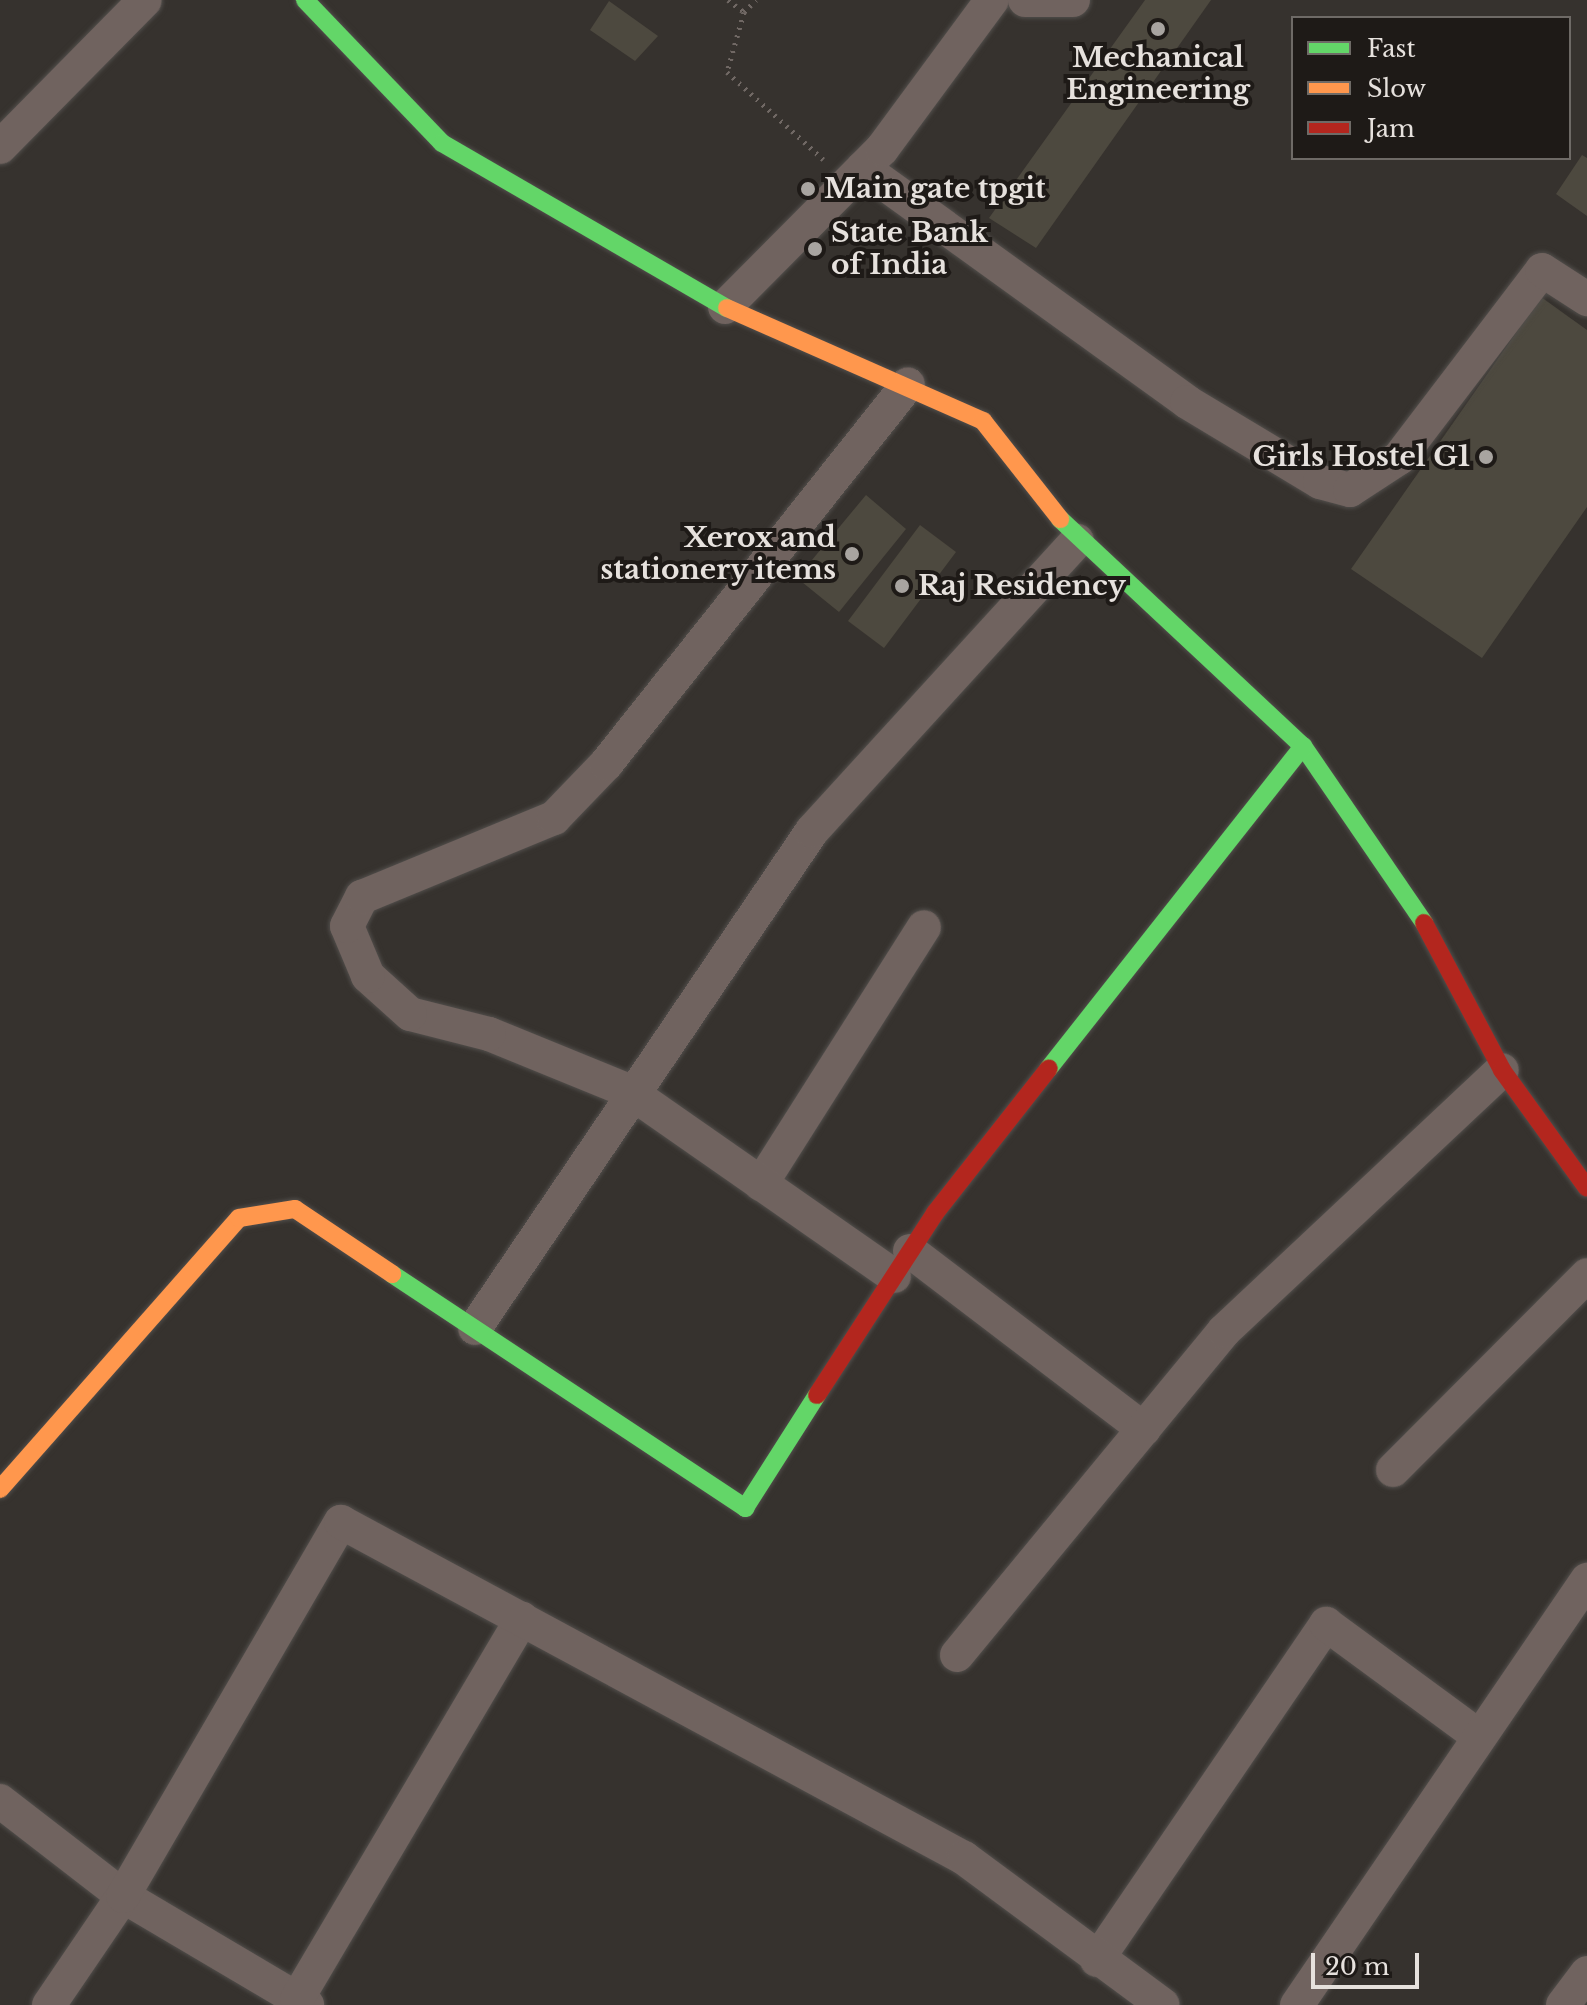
<!DOCTYPE html>
<html>
<head>
<meta charset="utf-8">
<style>
	body { margin:0 }
	#map { position:relative; width:1587px; height:2005px; overflow:hidden; background:#36322e; font-family:"Libre Baskerville",serif }
	div>[style] { position:absolute }
	[style*='--x'] { left:calc(var(--x)*1px); top:calc(var(--y)*1px); width:calc(var(--w)*1px); rotate:calc(var(--a)*1deg) }
	.building>* { inset:0; background:#4d493f }
	.path>* { height:5px; margin-top:-2.5px; transform-origin:0; background:repeating-linear-gradient(90deg,#706864 0 2px,transparent 0 8px) }
	.roads { filter:drop-shadow(0 0 2px #514e4b) drop-shadow(0 0 2px #514e4b) }
	.street>* { height:34px; margin:-17px; padding:0 17px; transform-origin:17px; border-radius:17px; background:#70635f }
	.fast>* { height:18px; margin:-9px; padding:0 9px; transform-origin:9px; border-radius:9px; background:#63d668 }
	.slow>* { height:18px; margin:-9px; padding:0 9px; transform-origin:9px; border-radius:9px; background:#ff974d }
	.jam>* { height:18px; margin:-9px; padding:0 9px; transform-origin:9px; border-radius:9px; background:#b3261e }
	.dots>* { width:22px; height:22px; translate:-50% -50%; box-sizing:border-box; border:4px solid #1e1a17; border-radius:50% }
	span { translate:-50% -50%; white-space:nowrap; text-align:center; line-height:1.15; -webkit-text-stroke:8px #1e1a17; paint-order:stroke }
	.poi-label { font-size:28px; color:#e6e1dd; font-weight:700 }
	.left { translate:0 -50%; text-align:left }
	.right { translate:-100% -50%; text-align:right }
	.legend { position:absolute; left:1291px; top:16px; width:280px; height:144px; box-sizing:border-box; background:#1e1a17; border:2px solid #6e6a66; margin:0; padding:10px 14px; list-style:none; font-size:24px; color:#e6e1dd }
	.legend li { display:flex; align-items:center; gap:16px; height:40px }
	.legend b { width:40px; border:2px solid #6e6a66 }
	.scale { position:absolute; left:1311px; top:1953px; width:108px; height:36px; box-sizing:border-box; border:4px solid #e6e1dd; border-top:0; padding-left:10px; font-size:24px; line-height:28px; white-space:nowrap; color:#e6e1dd; -webkit-text-stroke:6px #1e1a17; paint-order:stroke }
</style>
</head>
<body>
<div id="map">
	<div class="building">
		<i style="clip-path:polygon(1145px 0,1211px 0,1036px 248px,989px 218px)"></i>
		<i style="clip-path:polygon(609px 1px,658px 36px,635px 61px,590px 30px)"></i>
		<i style="clip-path:polygon(1582px 155px,1587px 158px,1587px 216px,1556px 194px)"></i>
		<i style="clip-path:polygon(812px 240px,826px 248px,818px 259px,805px 250px)"></i>
		<i style="clip-path:polygon(1541px 297px,1587px 330px,1587px 507px,1482px 658px,1351px 569px)"></i>
		<i style="clip-path:polygon(866px 495px,906px 529px,839px 612px,797px 578px)"></i>
		<i style="clip-path:polygon(920px 525px,956px 552px,884px 648px,848px 621px)"></i>
	</div>
	<div class="path">
		<i style="--x:728;--y:0;--w:20;--a:37"></i>
		<i style="--x:744;--y:12;--w:62;--a:105.8"></i>
		<i style="--x:727;--y:72;--w:130;--a:42.2"></i>
		<i style="--x:744;--y:12;--w:17;--a:-45"></i>
	</div>
	<div class="roads">
		<div class="street">
			<i style="--x:1025;--y:0;--w:48;--a:0"></i>
			<i style="--x:0;--y:147;--w:206;--a:-45.4"></i>
			<i style="--x:863;--y:168;--w:400;--a:35.8"></i>
			<i style="--x:1187;--y:402;--w:155;--a:31"></i>
			<i style="--x:1320;--y:482;--w:31;--a:15"></i>
			<i style="--x:1350;--y:490;--w:59;--a:-33.1"></i>
			<i style="--x:1399;--y:458;--w:236;--a:-52.7"></i>
			<i style="--x:1542;--y:270;--w:54;--a:32.8"></i>
			<i style="--x:725;--y:307;--w:223;--a:-45.2"></i>
			<i style="--x:882;--y:149;--w:185;--a:-53.6"></i>
			<i style="--x:761;--y:1184;--w:304;--a:-57.6"></i>
			<i style="--x:910;--y:1251;--w:294;--a:37.3"></i>
			<i style="--x:894;--y:1276;--w:323;--a:-145.1"></i>
			<i style="--x:629;--y:1091;--w:151;--a:-157.8"></i>
			<i style="--x:489;--y:1034;--w:81;--a:-165.8"></i>
			<i style="--x:410;--y:1014;--w:57;--a:-137.9"></i>
			<i style="--x:368;--y:976;--w:54;--a:-112.8"></i>
			<i style="--x:347;--y:926;--w:33;--a:-63"></i>
			<i style="--x:362;--y:897;--w:208;--a:-22.4"></i>
			<i style="--x:554;--y:818;--w:75;--a:-46.1"></i>
			<i style="--x:606;--y:764;--w:485;--a:-51.5"></i>
			<i style="--x:475;--y:1328;--w:600;--a:-55.86"></i>
			<i style="--x:812;--y:831;--w:393;--a:-47.6"></i>
			<i style="--x:1393;--y:1470;--w:275;--a:-45.1"></i>
			<i style="--x:957;--y:1655;--w:420;--a:-50.5"></i>
			<i style="--x:1224;--y:1331;--w:381;--a:-43.2"></i>
			<i style="--x:0;--y:1801;--w:155;--a:37.7"></i>
			<i style="--x:123;--y:1896;--w:214;--a:30.6"></i>
			<i style="--x:1097;--y:1960;--w:407;--a:-55.7"></i>
			<i style="--x:1326;--y:1624;--w:187;--a:36.3"></i>
			<i style="--x:297;--y:1999;--w:442;--a:-59.4"></i>
			<i style="--x:49;--y:2005;--w:132;--a:-55.8"></i>
			<i style="--x:123;--y:1896;--w:433;--a:-59.8"></i>
			<i style="--x:341;--y:1522;--w:708;--a:28.34"></i>
			<i style="--x:964;--y:1858;--w:247;--a:36.5"></i>
			<i style="--x:1297;--y:2005;--w:515;--a:-55.69"></i>
			<i style="--x:1563;--y:2005;--w:40;--a:-53"></i>
		</div>
		<div class="fast">
			<i style="--x:305;--y:0;--w:198;--a:46.2"></i>
			<i style="--x:442;--y:143;--w:329;--a:30.1"></i>
			<i style="--x:1060;--y:519;--w:333;--a:43.1"></i>
			<i style="--x:1303;--y:746;--w:214;--a:55.6"></i>
			<i style="--x:1049;--y:1068;--w:410;--a:-51.7"></i>
			<i style="--x:392;--y:1274;--w:424;--a:33.5"></i>
			<i style="--x:745;--y:1508;--w:134;--a:-57.5"></i>
		</div>
		<div class="slow">
			<i style="--x:727;--y:308;--w:280;--a:23.8"></i>
			<i style="--x:983;--y:421;--w:125;--a:51.8"></i>
			<i style="--x:0;--y:1489;--w:361;--a:-48.6"></i>
			<i style="--x:239;--y:1218;--w:57;--a:-9.1"></i>
			<i style="--x:295;--y:1209;--w:117;--a:33.8"></i>
		</div>
		<div class="jam">
			<i style="--x:1424;--y:923;--w:166;--a:62"></i>
			<i style="--x:1502;--y:1070;--w:145;--a:54.2"></i>
			<i style="--x:817;--y:1395;--w:217;--a:-57"></i>
			<i style="--x:935;--y:1213;--w:184;--a:-51.8"></i>
		</div>
	</div>
	<div class="dots">
		<i style="left:1158px;top:29px;background:#a8a4a0"></i>
		<i style="left:808px;top:189px;background:#a8a4a0"></i>
		<i style="left:815px;top:249px;background:#a8a4a0"></i>
		<i style="left:1486px;top:457px;background:#a8a4a0"></i>
		<i style="left:852px;top:554px;background:#a8a4a0"></i>
		<i style="left:902px;top:586px;background:#a8a4a0"></i>
	</div>
	<div class="poi-label">
		<span style="left:1158px;top:74px">Mechanical<br>Engineering</span>
		<span class="left" style="left:824px;top:189px">Main gate tpgit</span>
		<span class="left" style="left:831px;top:249px">State Bank<br>of India</span>
		<span class="right" style="left:1470px;top:457px">Girls Hostel G1</span>
		<span class="right" style="left:836px;top:554px">Xerox and<br>stationery items</span>
		<span class="left" style="left:918px;top:586px">Raj Residency</span>
	</div>
	<ul class="legend">
	<li><b style="height:10px;background:#63d668"></b>Fast</li>
	<li><b style="height:10px;background:#ff974d"></b>Slow</li>
	<li><b style="height:10px;background:#b3261e"></b>Jam</li>
	</ul>
	<div class="scale">20 m</div>
</div>
</body>
</html>
